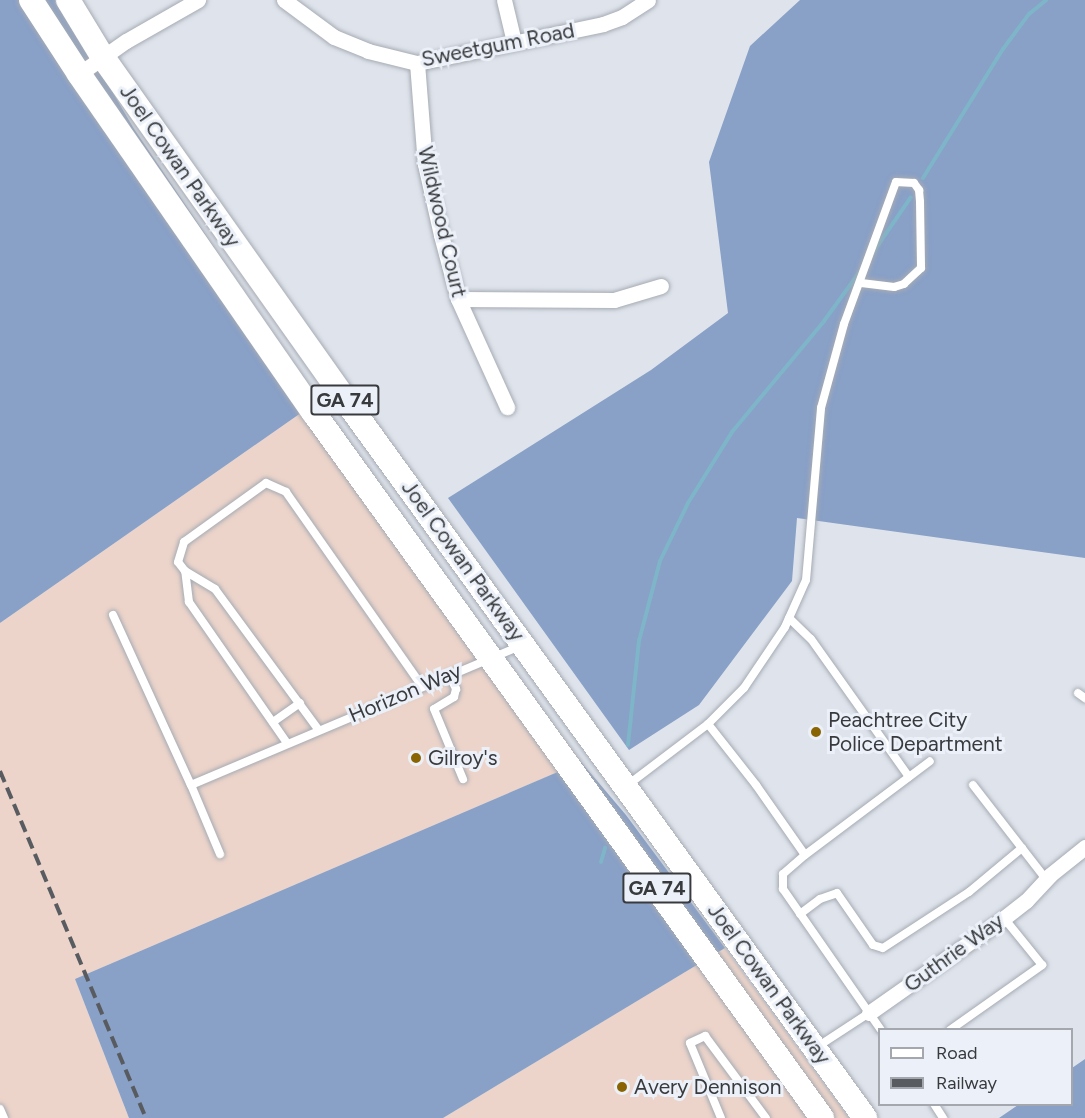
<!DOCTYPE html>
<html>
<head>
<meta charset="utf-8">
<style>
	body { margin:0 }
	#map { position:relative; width:1085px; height:1118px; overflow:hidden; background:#dfe4ec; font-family:Figtree,sans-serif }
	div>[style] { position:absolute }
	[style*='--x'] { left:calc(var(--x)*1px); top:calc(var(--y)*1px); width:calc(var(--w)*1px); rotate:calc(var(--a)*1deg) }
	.industrial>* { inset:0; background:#ecd4ca }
	.forest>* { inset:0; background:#89a0c7 }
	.stream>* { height:4px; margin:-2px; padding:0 2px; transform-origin:2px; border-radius:2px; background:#7eb5c8 }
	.roads { filter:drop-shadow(0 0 2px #a6abb3) drop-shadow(0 0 2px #a6abb3) }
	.service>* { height:8px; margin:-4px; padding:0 4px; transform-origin:4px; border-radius:4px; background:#fff }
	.minor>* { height:15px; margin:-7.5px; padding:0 7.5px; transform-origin:7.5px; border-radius:7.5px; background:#fff }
	.primary>* { height:24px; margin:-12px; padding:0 12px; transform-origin:12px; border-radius:12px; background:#fff }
	.rail>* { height:4px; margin-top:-2px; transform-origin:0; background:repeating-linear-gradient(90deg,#585b5f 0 12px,transparent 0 18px) }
	.dots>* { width:16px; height:16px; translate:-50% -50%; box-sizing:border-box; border:3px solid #ecf1f9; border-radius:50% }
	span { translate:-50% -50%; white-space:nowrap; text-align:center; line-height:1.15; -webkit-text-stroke:6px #ecf1f9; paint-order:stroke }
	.shield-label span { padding:2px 4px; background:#ecf1f9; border:2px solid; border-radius:4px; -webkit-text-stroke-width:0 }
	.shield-label { font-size:20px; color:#383a3d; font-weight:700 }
	.street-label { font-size:21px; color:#383a3d }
	.poi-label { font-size:21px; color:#383a3d }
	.left { translate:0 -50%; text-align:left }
	.legend { position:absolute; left:878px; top:1028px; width:195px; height:78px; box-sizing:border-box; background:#ecf1f9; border:2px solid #a4a8ae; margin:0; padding:8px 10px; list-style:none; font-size:18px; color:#383a3d }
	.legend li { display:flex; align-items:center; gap:12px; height:30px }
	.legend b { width:30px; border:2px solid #a4a8ae }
</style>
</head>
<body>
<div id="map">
	<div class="industrial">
		<i style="clip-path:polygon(318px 401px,581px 762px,75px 979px,129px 1118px,0 1118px,0 623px)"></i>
		<i style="clip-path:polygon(725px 948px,849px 1118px,443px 1118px)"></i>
	</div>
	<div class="forest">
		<i style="clip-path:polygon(0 0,59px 0,134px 129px,318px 401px,0 623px)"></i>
		<i style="clip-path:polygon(800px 0,1085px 0,1085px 558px,797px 518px,792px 581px,699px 705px,629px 750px,448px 498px,651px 370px,728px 313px,709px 162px,750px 46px)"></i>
		<i style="clip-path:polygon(581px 762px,626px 815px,725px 948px,443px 1118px,129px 1118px,75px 979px)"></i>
		<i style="clip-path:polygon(1085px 1059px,1085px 1118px,999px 1118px,1018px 1105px,1072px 1104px,1072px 1068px)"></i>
	</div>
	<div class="stream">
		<i style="--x:923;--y:178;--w:152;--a:-58.2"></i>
		<i style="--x:1003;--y:49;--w:44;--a:-53.4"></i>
		<i style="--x:1029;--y:14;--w:22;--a:-39"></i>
		<i style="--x:874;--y:251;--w:65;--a:-55.6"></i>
		<i style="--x:628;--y:745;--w:105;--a:-84"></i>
		<i style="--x:639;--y:641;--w:83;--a:-75.3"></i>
		<i style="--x:660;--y:561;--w:64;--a:-64.2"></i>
		<i style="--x:688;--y:503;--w:84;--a:-58.2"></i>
		<i style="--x:732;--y:432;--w:144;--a:-50.3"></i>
		<i style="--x:824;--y:321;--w:63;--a:-54"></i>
		<i style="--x:601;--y:862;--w:15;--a:-74"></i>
	</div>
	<div class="roads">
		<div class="service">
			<i style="--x:185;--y:571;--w:35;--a:31"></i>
			<i style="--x:215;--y:589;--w:174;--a:53.7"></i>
			<i style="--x:113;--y:615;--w:187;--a:65.4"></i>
			<i style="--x:191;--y:785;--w:357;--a:-22.9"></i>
			<i style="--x:789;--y:618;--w:30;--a:44"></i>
			<i style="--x:811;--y:639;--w:169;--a:54.6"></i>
			<i style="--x:449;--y:675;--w:16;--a:63"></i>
			<i style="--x:456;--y:689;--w:8;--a:104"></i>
			<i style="--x:454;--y:697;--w:23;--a:149"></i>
			<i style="--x:434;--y:709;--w:76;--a:67.5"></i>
			<i style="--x:1078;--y:693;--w:9;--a:36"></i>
			<i style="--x:273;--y:722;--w:33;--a:-35"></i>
			<i style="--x:708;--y:724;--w:78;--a:51.8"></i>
			<i style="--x:756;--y:785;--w:85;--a:55"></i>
			<i style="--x:287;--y:743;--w:172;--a:-124.8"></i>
			<i style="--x:189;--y:602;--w:31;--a:-97"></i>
			<i style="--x:185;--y:571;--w:11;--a:-128"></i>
			<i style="--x:178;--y:562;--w:21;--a:-73"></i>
			<i style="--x:184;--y:542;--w:101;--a:-35.7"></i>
			<i style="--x:266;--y:483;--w:22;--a:24"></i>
			<i style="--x:286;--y:492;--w:237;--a:55"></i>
			<i style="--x:629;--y:784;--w:99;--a:-37.2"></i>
			<i style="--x:708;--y:724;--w:51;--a:-45"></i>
			<i style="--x:744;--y:688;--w:73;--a:-56.1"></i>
			<i style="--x:785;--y:627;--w:51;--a:-65.9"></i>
			<i style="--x:806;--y:580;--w:173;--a:-85"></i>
			<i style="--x:821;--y:408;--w:87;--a:-74.7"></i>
			<i style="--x:844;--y:324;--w:151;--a:-69.9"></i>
			<i style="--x:896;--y:182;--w:18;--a:3"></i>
			<i style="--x:914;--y:183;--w:9;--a:54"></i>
			<i style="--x:919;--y:190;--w:12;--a:85"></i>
			<i style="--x:920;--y:202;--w:66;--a:89.1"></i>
			<i style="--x:921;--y:268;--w:23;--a:137"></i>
			<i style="--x:904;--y:284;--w:10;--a:163"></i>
			<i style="--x:894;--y:287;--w:33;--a:-173"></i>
			<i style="--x:191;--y:785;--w:75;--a:67.2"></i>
			<i style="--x:973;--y:785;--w:119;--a:52.2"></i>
			<i style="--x:800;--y:914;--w:25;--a:-37"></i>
			<i style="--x:820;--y:899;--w:18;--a:-19"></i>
			<i style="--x:837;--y:893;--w:63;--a:55.3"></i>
			<i style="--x:873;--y:945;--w:10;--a:17"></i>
			<i style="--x:883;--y:948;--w:103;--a:-33.1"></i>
			<i style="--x:969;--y:892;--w:69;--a:-39.7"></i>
			<i style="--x:881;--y:1030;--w:172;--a:-124.8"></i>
			<i style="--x:783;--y:889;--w:15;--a:-90"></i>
			<i style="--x:783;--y:874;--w:29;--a:-41"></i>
			<i style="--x:805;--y:855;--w:156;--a:-36.9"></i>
			<i style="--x:950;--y:1030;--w:113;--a:-35.2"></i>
			<i style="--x:1042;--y:965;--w:60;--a:-129"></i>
			<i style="--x:817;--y:1047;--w:62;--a:-33.2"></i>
			<i style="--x:934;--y:1104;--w:17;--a:57"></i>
			<i style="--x:0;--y:1109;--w:10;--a:66"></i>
			<i style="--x:721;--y:1118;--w:81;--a:-112.5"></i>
			<i style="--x:690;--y:1043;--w:17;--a:-25"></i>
			<i style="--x:705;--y:1036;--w:102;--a:53.4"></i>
		</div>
		<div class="minor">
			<i style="--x:284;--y:0;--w:62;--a:36.5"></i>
			<i style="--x:334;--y:37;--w:37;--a:22"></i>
			<i style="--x:368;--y:51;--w:50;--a:13.8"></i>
			<i style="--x:417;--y:63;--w:190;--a:-11.8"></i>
			<i style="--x:603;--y:24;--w:20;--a:-20"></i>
			<i style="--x:622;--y:17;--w:31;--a:-33"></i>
			<i style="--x:504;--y:0;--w:43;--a:76.6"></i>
			<i style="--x:417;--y:63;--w:101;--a:85.5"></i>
			<i style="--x:425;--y:164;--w:73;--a:77.3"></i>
			<i style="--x:441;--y:235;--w:66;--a:75.1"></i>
			<i style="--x:458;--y:299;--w:119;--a:65.6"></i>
			<i style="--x:79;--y:74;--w:57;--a:-35.1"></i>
			<i style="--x:126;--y:41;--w:83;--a:-29.7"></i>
			<i style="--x:458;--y:299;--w:156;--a:0.4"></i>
			<i style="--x:614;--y:300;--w:49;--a:-16.6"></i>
			<i style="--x:869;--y:1013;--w:165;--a:-35.1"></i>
			<i style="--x:1004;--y:918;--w:28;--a:-38"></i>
			<i style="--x:1026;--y:901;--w:35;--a:-47"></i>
			<i style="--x:1050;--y:875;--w:45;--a:-38.7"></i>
		</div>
		<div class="primary">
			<i style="--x:31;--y:0;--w:88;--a:57"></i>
			<i style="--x:79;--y:74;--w:412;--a:55.3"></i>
			<i style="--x:314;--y:413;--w:869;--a:54.22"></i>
			<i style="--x:68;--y:0;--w:66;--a:58.7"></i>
			<i style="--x:102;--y:56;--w:414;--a:54.7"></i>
			<i style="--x:341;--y:394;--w:894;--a:54.1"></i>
		</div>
	</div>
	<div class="rail">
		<i style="--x:0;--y:771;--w:376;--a:67.2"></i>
	</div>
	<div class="dots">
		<i style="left:816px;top:732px;background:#8a6302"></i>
		<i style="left:416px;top:758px;background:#8a6302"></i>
		<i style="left:622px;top:1087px;background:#8a6302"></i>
	</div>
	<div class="shield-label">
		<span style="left:345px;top:400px">GA 74</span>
		<span style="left:657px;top:888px">GA 74</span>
	</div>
	<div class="street-label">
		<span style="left:498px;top:45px;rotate:-11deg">Sweetgum Road</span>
		<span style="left:180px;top:166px;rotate:55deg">Joel Cowan Parkway</span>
		<span style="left:442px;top:222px;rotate:77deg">Wildwood Court</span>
		<span style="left:463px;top:561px;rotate:54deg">Joel Cowan Parkway</span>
		<span style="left:405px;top:693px;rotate:-23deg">Horizon Way</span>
		<span style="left:954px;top:953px;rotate:-36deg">Guthrie Way</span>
		<span style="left:769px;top:984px;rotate:54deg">Joel Cowan Parkway</span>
	</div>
	<div class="poi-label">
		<span class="left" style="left:828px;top:732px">Peachtree City<br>Police Department</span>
		<span class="left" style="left:428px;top:758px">Gilroy's</span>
		<span class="left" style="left:634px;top:1087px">Avery Dennison</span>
	</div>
	<ul class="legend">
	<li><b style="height:8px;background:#fff"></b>Road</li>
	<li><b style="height:8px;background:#585b5f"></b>Railway</li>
	</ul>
</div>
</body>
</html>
